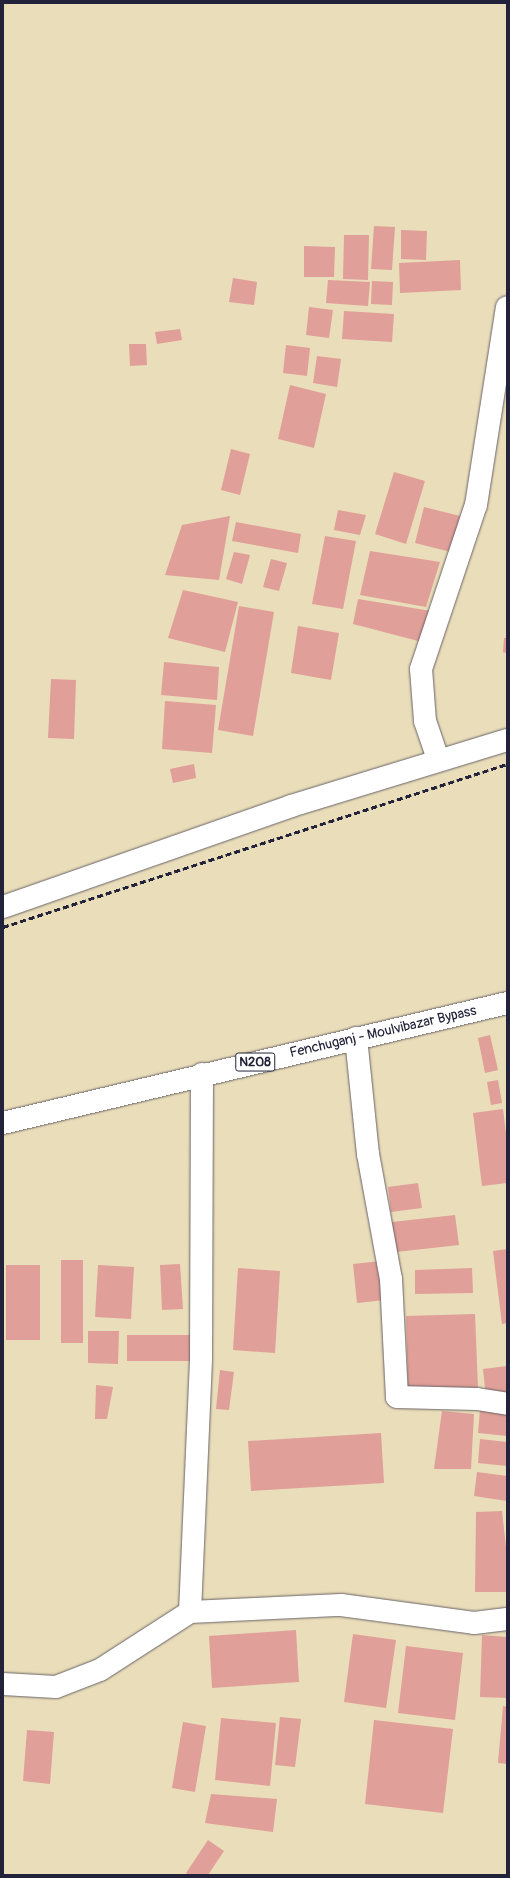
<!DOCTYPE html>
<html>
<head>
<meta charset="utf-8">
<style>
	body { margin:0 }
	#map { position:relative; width:510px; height:1878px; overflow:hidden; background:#eaddba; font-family:Pangolin,sans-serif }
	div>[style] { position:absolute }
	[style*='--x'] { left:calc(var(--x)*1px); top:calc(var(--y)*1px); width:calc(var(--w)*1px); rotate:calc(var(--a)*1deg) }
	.building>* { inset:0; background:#e09f98 }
	.roads { filter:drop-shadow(0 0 1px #686367) drop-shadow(0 0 1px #686367) }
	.minor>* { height:22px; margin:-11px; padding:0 11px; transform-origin:11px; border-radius:11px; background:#fff }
	.highway>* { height:22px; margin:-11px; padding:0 11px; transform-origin:11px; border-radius:11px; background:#fff }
	.rail>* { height:3px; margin-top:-1.5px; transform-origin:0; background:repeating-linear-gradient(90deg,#22223b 0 6px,transparent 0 9px) }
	span { translate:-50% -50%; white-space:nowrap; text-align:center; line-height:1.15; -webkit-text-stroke:3px #fff; paint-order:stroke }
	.shield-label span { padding:1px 3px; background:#fff; border:1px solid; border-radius:3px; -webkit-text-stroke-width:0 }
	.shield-label { font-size:13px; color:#22223b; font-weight:700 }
	.street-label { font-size:14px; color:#22223b }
	.frame { position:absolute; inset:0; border:4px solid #22223b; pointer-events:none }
</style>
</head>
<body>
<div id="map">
	<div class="building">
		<i style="clip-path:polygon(374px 226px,395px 227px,392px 270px,371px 269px)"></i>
		<i style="clip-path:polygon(401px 230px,427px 231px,426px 260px,401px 259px)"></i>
		<i style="clip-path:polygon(344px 235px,369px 235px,368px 280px,343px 279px)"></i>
		<i style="clip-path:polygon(304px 246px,335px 247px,334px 277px,304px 277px)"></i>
		<i style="clip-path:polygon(460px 260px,461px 290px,400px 293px,399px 263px)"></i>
		<i style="clip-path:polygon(233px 278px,257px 282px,254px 305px,229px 302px)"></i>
		<i style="clip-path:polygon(328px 280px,370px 282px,368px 306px,326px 303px)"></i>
		<i style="clip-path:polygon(372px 281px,393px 282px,392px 305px,371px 304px)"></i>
		<i style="clip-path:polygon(309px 307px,333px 310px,329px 338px,306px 335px)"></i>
		<i style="clip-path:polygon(344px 311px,394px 314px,392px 342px,342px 339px)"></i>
		<i style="clip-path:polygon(180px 329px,182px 340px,157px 344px,155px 332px)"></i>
		<i style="clip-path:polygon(129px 344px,146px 344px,147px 365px,130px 366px)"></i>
		<i style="clip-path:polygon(286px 345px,310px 348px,307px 376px,283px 373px)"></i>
		<i style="clip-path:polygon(317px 356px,341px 359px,337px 387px,313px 383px)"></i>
		<i style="clip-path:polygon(290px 385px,326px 394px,314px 448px,278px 439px)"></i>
		<i style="clip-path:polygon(231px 449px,250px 454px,240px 495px,221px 490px)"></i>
		<i style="clip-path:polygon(394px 472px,425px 481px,406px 544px,375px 534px)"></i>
		<i style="clip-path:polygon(424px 507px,460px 516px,451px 552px,415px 543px)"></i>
		<i style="clip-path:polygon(338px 510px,366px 515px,360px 535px,334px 530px)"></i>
		<i style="clip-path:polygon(230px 516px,219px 580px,165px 575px,182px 525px)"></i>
		<i style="clip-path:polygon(236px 522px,301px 534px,298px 553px,232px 541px)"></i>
		<i style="clip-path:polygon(325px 536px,356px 541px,343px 609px,312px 604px)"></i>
		<i style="clip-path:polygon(370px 551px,440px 562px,426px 607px,360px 595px)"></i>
		<i style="clip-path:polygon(234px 552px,250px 555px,242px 584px,226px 579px)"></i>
		<i style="clip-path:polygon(271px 559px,287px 563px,279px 591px,263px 587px)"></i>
		<i style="clip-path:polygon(183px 590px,238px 602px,225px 652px,168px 638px)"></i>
		<i style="clip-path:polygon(358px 599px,431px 611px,426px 643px,353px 624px)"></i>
		<i style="clip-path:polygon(239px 606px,274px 612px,253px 736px,218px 730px)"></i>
		<i style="clip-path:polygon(298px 626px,339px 633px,331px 680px,291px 673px)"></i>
		<i style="clip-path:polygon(504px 638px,507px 638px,507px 653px,503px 652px)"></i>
		<i style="clip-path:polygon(164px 662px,219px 667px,217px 700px,161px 695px)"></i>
		<i style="clip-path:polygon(51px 679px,76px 680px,74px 739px,48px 738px)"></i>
		<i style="clip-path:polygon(165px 701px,216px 705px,212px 753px,162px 749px)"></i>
		<i style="clip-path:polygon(194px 764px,196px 778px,173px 783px,170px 769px)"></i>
		<i style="clip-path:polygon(490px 1035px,498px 1070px,485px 1073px,478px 1038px)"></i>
		<i style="clip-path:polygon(498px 1080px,502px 1103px,491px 1105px,487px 1082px)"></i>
		<i style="clip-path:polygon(503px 1109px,507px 1142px,507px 1183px,482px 1186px,473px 1113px)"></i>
		<i style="clip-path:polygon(418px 1183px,422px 1208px,391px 1212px,388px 1187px)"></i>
		<i style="clip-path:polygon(455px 1215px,459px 1245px,396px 1252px,392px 1222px)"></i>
		<i style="clip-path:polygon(507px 1249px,507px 1323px,502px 1324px,493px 1251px)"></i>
		<i style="clip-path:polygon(61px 1260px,83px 1260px,83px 1343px,61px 1343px)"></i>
		<i style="clip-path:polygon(381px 1261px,385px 1300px,357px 1303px,353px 1264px)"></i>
		<i style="clip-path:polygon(180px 1264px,183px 1309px,162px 1310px,160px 1265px)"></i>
		<i style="clip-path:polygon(6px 1265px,40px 1265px,40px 1340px,6px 1340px)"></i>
		<i style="clip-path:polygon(98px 1265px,134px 1267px,131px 1319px,95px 1317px)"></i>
		<i style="clip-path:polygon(238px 1268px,280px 1271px,275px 1353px,233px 1350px)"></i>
		<i style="clip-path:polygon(472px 1268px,473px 1293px,415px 1294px,415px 1270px)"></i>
		<i style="clip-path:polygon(475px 1314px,478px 1389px,408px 1391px,406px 1316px)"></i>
		<i style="clip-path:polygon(88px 1331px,119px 1331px,118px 1364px,88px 1363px)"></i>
		<i style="clip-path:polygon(127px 1335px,193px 1335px,193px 1361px,127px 1361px)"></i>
		<i style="clip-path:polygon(507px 1366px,507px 1396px,486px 1398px,483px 1369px)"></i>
		<i style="clip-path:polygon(220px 1370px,234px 1372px,229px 1410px,216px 1409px)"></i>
		<i style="clip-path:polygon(96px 1385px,113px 1387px,107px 1419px,95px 1419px)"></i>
		<i style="clip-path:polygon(480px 1410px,507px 1412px,507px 1436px,478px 1433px)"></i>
		<i style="clip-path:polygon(442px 1411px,474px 1414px,471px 1469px,434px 1469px)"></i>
		<i style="clip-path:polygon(381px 1433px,384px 1483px,251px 1491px,248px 1441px)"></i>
		<i style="clip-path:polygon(480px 1439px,507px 1442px,507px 1466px,478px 1463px)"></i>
		<i style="clip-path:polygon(477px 1472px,507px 1476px,507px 1501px,474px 1496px)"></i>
		<i style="clip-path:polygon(502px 1511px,507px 1556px,507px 1592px,475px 1592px,476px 1512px)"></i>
		<i style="clip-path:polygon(296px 1630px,299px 1682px,212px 1688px,209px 1636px)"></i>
		<i style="clip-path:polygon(353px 1634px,396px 1640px,386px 1708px,344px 1702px)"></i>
		<i style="clip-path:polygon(482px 1635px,507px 1637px,507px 1698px,480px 1697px)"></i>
		<i style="clip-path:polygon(406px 1646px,463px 1653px,455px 1720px,398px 1713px)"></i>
		<i style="clip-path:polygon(503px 1706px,507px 1707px,507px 1764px,498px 1763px)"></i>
		<i style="clip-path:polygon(280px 1717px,301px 1719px,295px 1767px,275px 1765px)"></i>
		<i style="clip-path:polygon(221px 1718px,276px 1723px,270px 1786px,215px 1780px)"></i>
		<i style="clip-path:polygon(374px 1720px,453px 1729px,443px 1813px,365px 1804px)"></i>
		<i style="clip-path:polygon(183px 1722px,206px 1726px,195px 1792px,172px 1788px)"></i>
		<i style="clip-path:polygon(27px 1730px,54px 1732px,50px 1784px,23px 1781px)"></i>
		<i style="clip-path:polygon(211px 1794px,277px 1799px,273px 1832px,205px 1823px)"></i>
		<i style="clip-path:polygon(208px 1840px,224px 1851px,208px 1875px,189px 1875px,186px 1873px)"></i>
	</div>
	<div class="roads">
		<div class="minor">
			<i style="--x:438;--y:759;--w:40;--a:-108.9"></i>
			<i style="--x:425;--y:721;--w:52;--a:-94.4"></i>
			<i style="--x:421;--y:669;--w:173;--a:-71.5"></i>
			<i style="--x:476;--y:505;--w:200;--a:-81.1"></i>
			<i style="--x:3;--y:907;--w:305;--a:-19.3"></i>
			<i style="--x:291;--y:806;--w:226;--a:-17"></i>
			<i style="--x:356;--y:1038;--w:117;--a:84.1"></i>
			<i style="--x:368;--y:1154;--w:127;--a:79.6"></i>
			<i style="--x:391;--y:1279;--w:118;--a:87.1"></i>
			<i style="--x:397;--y:1397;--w:80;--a:1.4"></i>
			<i style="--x:477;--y:1399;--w:30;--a:9"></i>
			<i style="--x:190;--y:1612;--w:253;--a:-87.5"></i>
			<i style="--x:201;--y:1359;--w:285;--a:-89.8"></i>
			<i style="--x:3;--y:1684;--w:53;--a:3.2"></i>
			<i style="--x:56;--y:1687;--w:47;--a:-21.1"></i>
			<i style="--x:100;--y:1670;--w:107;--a:-32.8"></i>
			<i style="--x:190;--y:1612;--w:151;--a:-2.7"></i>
			<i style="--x:341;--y:1605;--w:134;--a:7.7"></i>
			<i style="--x:474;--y:1623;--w:33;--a:-7"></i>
		</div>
		<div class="highway">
			<i style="--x:3;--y:1123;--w:518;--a:-13.39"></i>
		</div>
	</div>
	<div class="rail">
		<i style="--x:3;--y:927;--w:530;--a:-17.92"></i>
	</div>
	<div class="shield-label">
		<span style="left:255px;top:1062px">N208</span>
	</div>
	<div class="street-label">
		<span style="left:383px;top:1032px;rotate:-13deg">Fenchuganj - Moulvibazar Bypass</span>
	</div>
	<div class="frame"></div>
</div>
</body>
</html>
